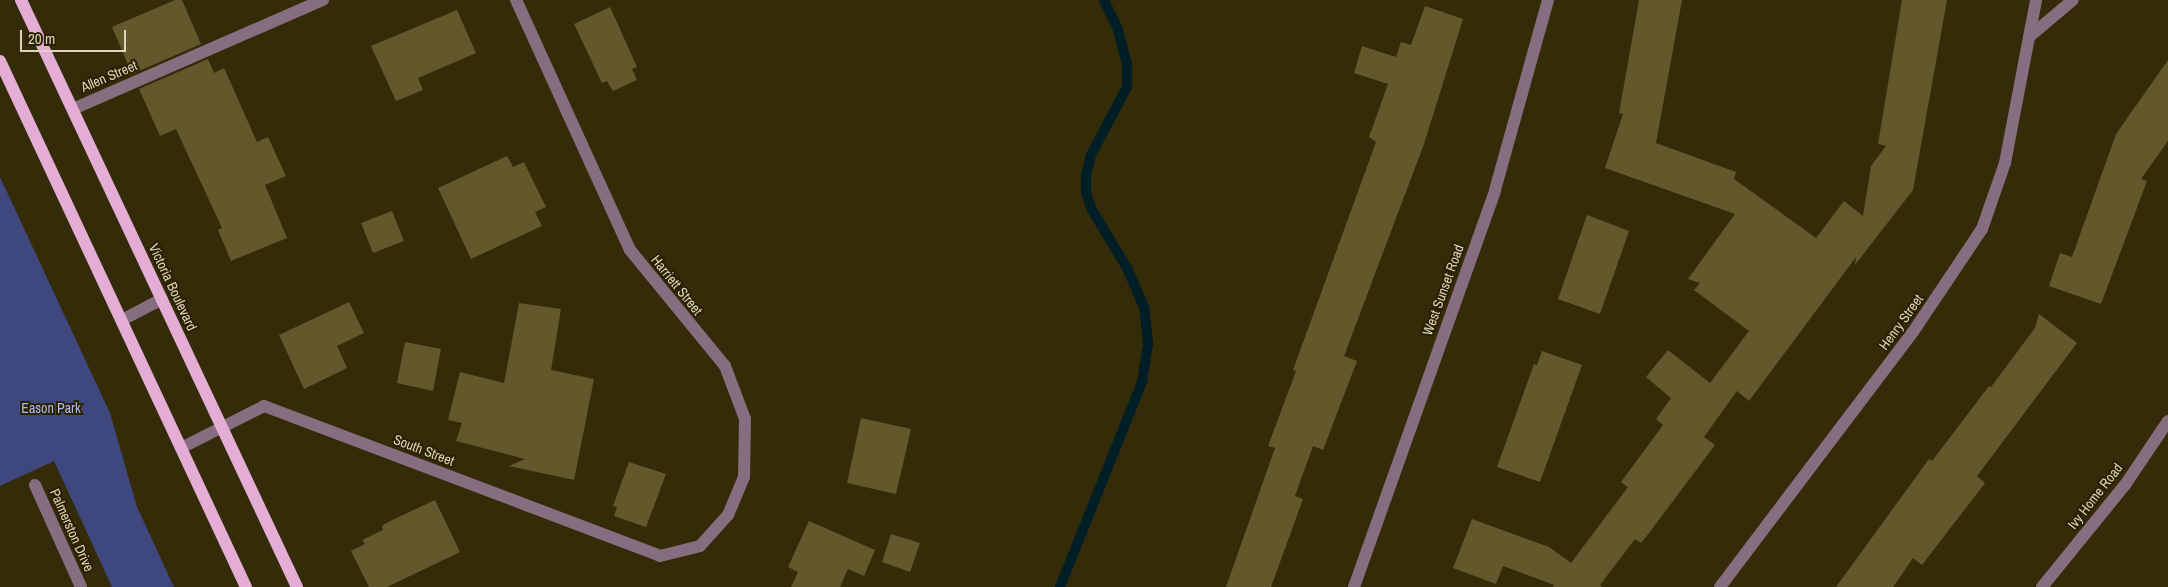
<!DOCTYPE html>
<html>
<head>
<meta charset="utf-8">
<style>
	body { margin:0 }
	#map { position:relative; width:2168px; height:587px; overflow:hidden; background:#342b08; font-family:"Archivo Narrow",sans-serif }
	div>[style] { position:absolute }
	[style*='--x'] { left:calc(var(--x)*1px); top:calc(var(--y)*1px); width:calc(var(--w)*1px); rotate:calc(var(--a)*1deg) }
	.green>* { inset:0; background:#3f477f }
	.stream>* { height:10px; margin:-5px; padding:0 5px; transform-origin:5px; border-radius:5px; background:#001e25 }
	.building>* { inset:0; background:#63582c }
	.minor>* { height:12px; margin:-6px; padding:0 6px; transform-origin:6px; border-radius:6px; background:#876d80 }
	.major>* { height:12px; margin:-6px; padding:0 6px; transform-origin:6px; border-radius:6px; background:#e3add6 }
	span { translate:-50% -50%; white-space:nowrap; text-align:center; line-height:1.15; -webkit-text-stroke:4px #2a2100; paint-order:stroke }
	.street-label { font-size:14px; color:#dbd5bd }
	.park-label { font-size:14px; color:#b1bcf1 }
	.scale { position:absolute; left:20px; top:30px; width:106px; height:22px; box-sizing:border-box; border:2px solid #dbd5bd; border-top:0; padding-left:6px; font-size:15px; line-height:18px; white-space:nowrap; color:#dbd5bd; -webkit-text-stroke:4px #2a2100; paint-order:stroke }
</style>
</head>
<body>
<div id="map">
	<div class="green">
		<i style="clip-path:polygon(0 177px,110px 413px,137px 507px,174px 587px,112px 587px,54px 461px,0 486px)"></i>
	</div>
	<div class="stream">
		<i style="--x:1060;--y:587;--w:221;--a:-68.2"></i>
		<i style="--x:1142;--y:382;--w:39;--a:-81"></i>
		<i style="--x:1148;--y:343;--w:36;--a:-96"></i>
		<i style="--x:1144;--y:307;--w:43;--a:-113.6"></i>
		<i style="--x:1127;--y:268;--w:68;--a:-121.1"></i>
		<i style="--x:1092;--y:210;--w:18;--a:-109"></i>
		<i style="--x:1086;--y:193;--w:18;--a:-90"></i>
		<i style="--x:1086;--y:175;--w:21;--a:-76"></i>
		<i style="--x:1091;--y:155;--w:77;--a:-62.1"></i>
		<i style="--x:1127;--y:87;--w:23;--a:-90"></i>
		<i style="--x:1127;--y:64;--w:38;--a:-105"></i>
		<i style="--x:1117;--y:27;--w:30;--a:-116"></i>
	</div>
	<div class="building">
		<i style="clip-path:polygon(175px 0,182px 0,201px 44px,132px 74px,112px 27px)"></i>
		<i style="clip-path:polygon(1639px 0,1682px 0,1656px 143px,1736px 172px,1734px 179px,1816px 238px,1844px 201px,1863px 216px,1871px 166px,1886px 146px,1878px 144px,1902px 0,1947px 0,1913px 190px,1855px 265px,1856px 257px,1749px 401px,1737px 391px,1704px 437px,1715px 445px,1649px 533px,1641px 543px,1635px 539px,1600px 585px,1602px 587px,1553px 587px,1554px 585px,1503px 566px,1496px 584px,1453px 568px,1472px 519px,1549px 547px,1571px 563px,1628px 487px,1621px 482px,1663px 425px,1656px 419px,1671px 398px,1646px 377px,1668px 350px,1710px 383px,1749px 331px,1694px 290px,1700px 283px,1688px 279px,1735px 214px,1605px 168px,1623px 114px,1619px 113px)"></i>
		<i style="clip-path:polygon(1425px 6px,1463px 19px,1424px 144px,1344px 356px,1357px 361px,1323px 450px,1313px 446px,1295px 496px,1303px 499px,1271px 587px,1226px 587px,1275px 448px,1268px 446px,1296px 371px,1293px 370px,1376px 142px,1369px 137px,1388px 84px,1354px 73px,1362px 46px,1396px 57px,1401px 42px,1411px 45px)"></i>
		<i style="clip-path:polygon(610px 7px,637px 67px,632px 69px,637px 80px,613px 91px,607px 81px,602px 83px,574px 24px)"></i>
		<i style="clip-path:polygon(457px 10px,476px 53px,418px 78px,423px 90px,396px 101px,371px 46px)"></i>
		<i style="clip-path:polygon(208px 59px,214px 73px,224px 68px,257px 142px,268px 137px,286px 176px,265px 185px,287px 238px,231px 261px,218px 230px,222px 228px,176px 129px,160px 136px,139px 89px)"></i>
		<i style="clip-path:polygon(2168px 60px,2168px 141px,2141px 179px,2147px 181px,2101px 304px,2049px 286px,2060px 253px,2072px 257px,2116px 134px)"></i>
		<i style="clip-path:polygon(507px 156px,513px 167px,524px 162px,546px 207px,535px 212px,542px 226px,471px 259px,438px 188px)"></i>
		<i style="clip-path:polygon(392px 211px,404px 241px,373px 253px,361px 223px)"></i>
		<i style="clip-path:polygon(1587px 215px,1629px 231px,1600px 314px,1558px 299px)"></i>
		<i style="clip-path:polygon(349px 302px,364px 333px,337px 346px,347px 368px,304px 389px,279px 335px)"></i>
		<i style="clip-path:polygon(519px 303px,561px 309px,551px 370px,594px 379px,574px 480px,509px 466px,525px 459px,456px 441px,462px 423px,448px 420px,460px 372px,504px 383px)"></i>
		<i style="clip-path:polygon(2039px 314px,2077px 343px,1977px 476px,1985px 483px,1922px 565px,1913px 558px,1893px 587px,1836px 587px,1929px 459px,1932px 461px,1989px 386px,1991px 387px,2035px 328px)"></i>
		<i style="clip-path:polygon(405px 342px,441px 349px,433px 391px,397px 383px)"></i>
		<i style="clip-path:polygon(1542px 351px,1582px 365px,1540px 482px,1497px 467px,1534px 364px,1537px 365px)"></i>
		<i style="clip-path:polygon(861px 418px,911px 429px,896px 494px,847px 483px)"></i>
		<i style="clip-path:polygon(629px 462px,666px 474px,646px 527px,614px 516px,617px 507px,613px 506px)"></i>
		<i style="clip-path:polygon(435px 500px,460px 552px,387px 587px,369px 587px,351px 551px,365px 544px,362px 540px,383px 530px,382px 526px,388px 522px)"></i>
		<i style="clip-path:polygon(809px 521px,875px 550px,864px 576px,848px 569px,840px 587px,791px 587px,798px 572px,788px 567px)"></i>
		<i style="clip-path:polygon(891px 534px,920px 543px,910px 572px,882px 562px)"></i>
	</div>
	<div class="minor">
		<i style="--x:2029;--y:37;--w:57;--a:-40.1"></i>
		<i style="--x:73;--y:109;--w:273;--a:-23.6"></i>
		<i style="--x:122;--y:320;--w:45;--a:-27.7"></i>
		<i style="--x:181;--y:448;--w:93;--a:-26.8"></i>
		<i style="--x:264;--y:406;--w:423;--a:20.7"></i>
		<i style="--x:660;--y:556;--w:41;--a:-14"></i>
		<i style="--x:700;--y:546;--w:42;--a:-47.9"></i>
		<i style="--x:728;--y:515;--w:41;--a:-67.2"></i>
		<i style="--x:744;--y:477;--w:58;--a:-89"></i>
		<i style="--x:745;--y:419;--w:57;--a:-110.7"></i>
		<i style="--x:725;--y:366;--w:150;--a:-129.3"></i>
		<i style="--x:630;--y:250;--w:275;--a:-114.5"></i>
		<i style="--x:35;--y:485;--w:112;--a:65.7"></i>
		<i style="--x:1354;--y:587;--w:421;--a:-70.4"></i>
		<i style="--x:1495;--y:190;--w:197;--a:-74.4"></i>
		<i style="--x:1720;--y:587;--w:320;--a:-52.9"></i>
		<i style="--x:1913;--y:332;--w:124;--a:-56.2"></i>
		<i style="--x:1982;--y:229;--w:70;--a:-70.8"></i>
		<i style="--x:2005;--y:163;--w:166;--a:-79.2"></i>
		<i style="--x:2042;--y:587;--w:132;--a:-50.9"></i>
		<i style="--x:2125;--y:485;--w:77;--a:-56.1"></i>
	</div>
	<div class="major">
		<i style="--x:21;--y:0;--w:649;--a:64.82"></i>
		<i style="--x:0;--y:61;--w:581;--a:64.94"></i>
	</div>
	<div class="street-label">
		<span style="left:109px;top:76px;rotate:-23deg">Allen Street</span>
		<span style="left:677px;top:285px;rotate:51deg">Harriett Street</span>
		<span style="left:173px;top:287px;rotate:65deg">Victoria Boulevard</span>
		<span style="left:1443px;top:290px;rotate:-70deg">West Sunset Road</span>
		<span style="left:1901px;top:322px;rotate:-54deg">Henry Street</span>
		<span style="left:424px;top:450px;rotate:21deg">South Street</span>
		<span style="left:2095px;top:496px;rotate:-52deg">Ivy Home Road</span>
		<span style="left:72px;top:530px;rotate:66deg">Palmerston Drive</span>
	</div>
	<div class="park-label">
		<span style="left:51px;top:408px">Eason Park</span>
	</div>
	<div class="scale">20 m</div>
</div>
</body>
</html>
